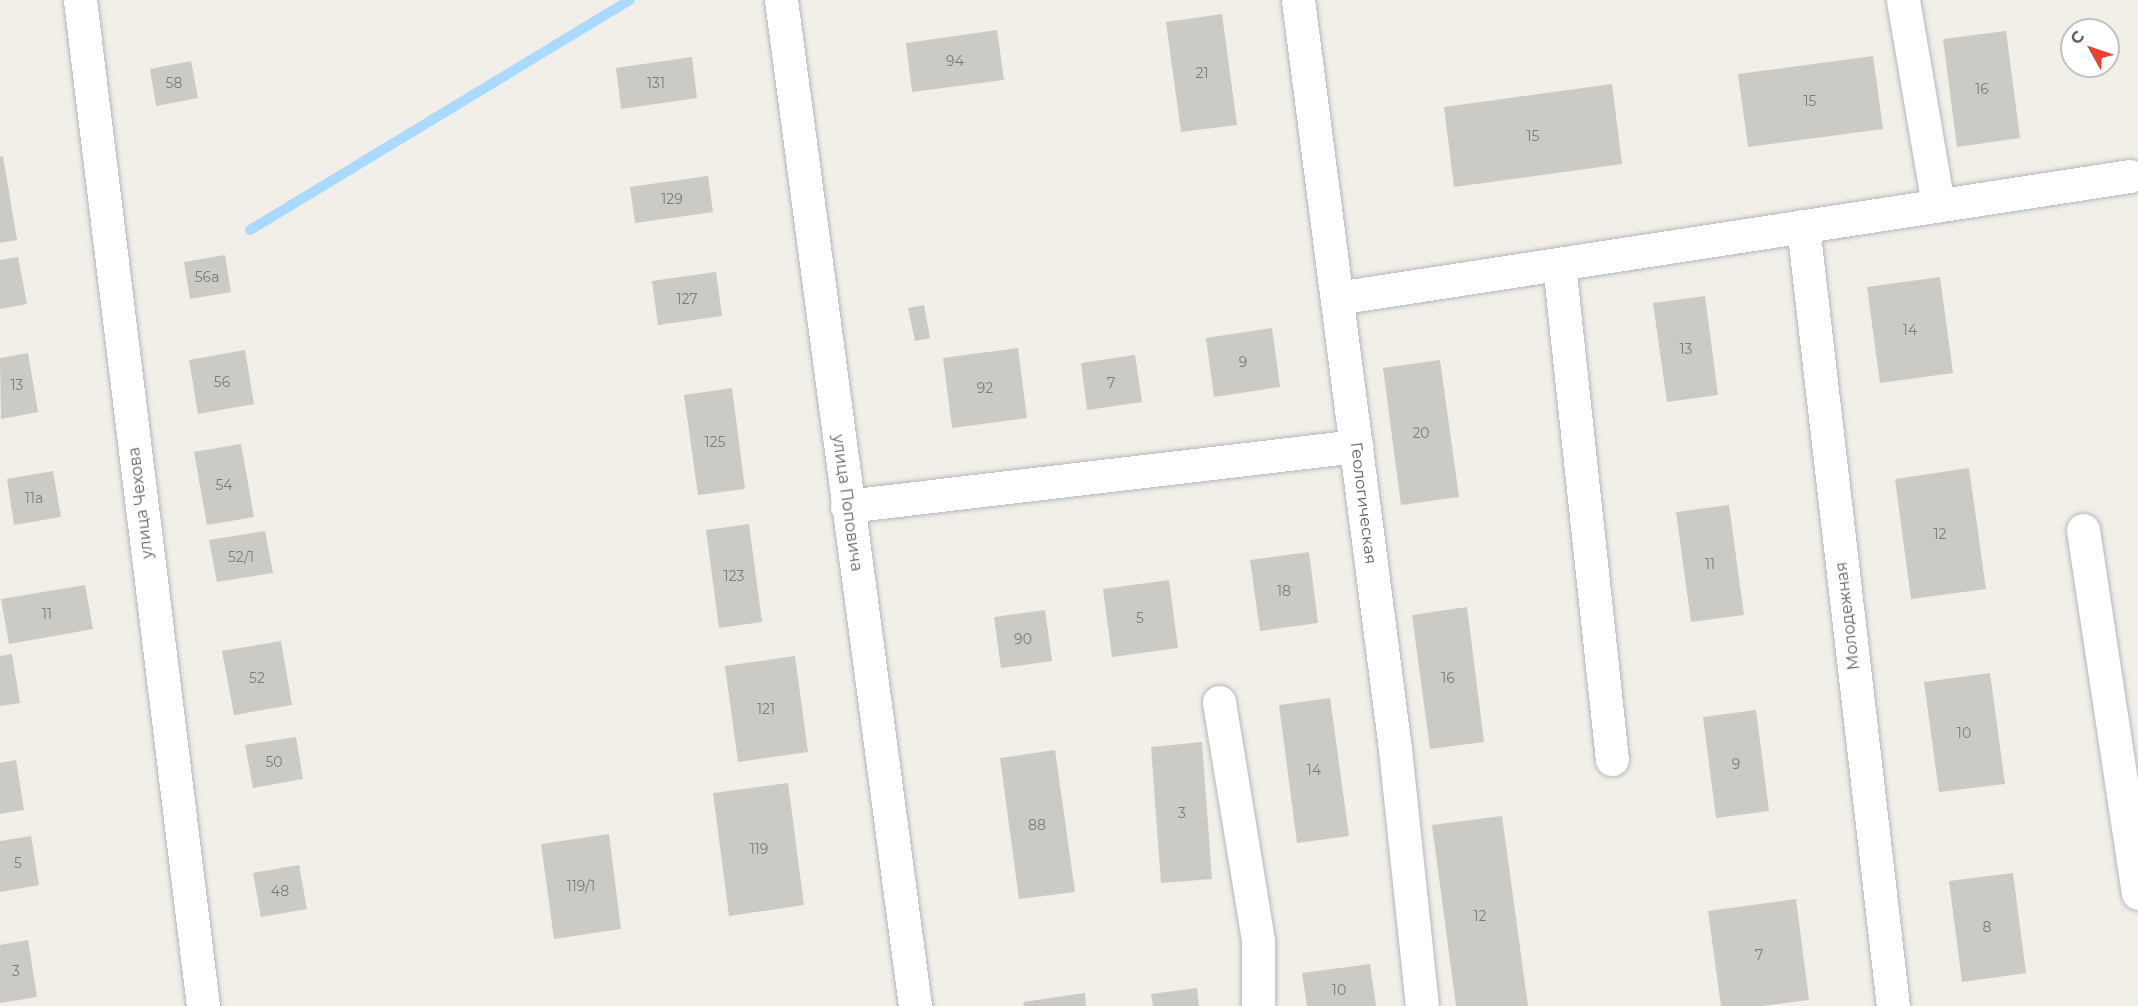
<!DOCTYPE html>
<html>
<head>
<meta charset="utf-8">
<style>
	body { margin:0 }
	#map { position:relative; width:2138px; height:1006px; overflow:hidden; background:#f1efe8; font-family:Montserrat,sans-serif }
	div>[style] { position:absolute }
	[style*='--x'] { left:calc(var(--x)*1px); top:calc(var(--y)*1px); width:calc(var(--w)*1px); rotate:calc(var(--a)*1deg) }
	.stream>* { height:10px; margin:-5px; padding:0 5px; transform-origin:5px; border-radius:5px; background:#aadaff }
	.building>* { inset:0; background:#cccac5 }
	.roads { filter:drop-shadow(0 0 2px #b5b8bc) drop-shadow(0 0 2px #b5b8bc) }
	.minor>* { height:33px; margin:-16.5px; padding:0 16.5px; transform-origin:16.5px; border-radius:16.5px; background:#fff }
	span { translate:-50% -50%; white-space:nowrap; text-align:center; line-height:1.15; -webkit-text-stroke:4.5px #fff; paint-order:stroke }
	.number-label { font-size:14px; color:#7a7d7f }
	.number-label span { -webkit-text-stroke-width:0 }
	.street-label { font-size:16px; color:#5f6368 }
	.north { position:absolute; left:2060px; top:18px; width:60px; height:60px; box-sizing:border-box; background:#fff; border:2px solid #bfc1c3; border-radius:50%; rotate:310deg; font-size:16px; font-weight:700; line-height:24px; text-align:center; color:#5f6368 }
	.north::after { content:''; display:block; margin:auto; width:21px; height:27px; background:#ea4335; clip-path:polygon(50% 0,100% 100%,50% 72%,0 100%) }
</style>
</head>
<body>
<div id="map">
	<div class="stream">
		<i style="--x:250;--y:230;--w:444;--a:-31.2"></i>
	</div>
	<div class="building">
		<i style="clip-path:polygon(1222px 14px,1237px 125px,1181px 132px,1166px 22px)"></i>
		<i style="clip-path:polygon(997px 30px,1004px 80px,912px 92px,906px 43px)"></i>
		<i style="clip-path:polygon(2006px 31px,2020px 138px,1957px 147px,1943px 39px)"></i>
		<i style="clip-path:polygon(1873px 56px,1883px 129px,1748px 147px,1738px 74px)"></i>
		<i style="clip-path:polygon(692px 57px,697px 98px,621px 109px,616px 68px)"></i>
		<i style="clip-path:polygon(191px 61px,198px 98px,156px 106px,150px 69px)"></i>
		<i style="clip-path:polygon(1612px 84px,1622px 164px,1454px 187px,1444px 107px)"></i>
		<i style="clip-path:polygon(3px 156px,17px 240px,0 243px,0 157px)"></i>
		<i style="clip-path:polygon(708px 176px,713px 212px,635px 223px,630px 187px)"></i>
		<i style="clip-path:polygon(225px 255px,231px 292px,190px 299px,184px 262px)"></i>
		<i style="clip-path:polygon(18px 257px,27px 304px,0 309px,0 260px)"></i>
		<i style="clip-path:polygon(716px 272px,722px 316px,658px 325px,652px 281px)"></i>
		<i style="clip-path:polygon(1940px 277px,1953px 373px,1880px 383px,1867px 287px)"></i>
		<i style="clip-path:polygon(1705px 296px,1718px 395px,1667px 402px,1653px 303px)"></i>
		<i style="clip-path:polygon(924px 305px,930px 338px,915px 341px,908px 308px)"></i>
		<i style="clip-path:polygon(1272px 328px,1280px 387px,1214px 397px,1206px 338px)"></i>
		<i style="clip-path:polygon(1018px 348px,1027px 418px,952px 428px,943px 358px)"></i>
		<i style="clip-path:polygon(245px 350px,254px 404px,198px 414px,189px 360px)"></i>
		<i style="clip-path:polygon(28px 353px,38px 412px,1px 419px,0 358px)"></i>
		<i style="clip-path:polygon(1135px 355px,1142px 402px,1087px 410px,1081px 363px)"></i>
		<i style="clip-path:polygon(1440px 360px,1459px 497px,1401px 505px,1383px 368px)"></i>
		<i style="clip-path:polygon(732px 388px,745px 489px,698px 495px,684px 395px)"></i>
		<i style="clip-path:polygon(241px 444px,254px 517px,207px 525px,194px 452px)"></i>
		<i style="clip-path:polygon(1969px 468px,1986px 589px,1911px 599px,1895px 479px)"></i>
		<i style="clip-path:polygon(53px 471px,61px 517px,14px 525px,7px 479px)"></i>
		<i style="clip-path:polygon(1729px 505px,1744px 615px,1691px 622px,1676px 512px)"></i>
		<i style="clip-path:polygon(749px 524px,762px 622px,719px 628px,706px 530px)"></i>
		<i style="clip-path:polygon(265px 531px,273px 573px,217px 582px,209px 540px)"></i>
		<i style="clip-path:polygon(1309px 552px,1318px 623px,1260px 631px,1250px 560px)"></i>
		<i style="clip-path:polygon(1169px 580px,1178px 648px,1112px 657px,1103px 589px)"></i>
		<i style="clip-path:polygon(85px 585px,93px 629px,9px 644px,1px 599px)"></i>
		<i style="clip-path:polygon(1467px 607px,1484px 742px,1430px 749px,1412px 615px)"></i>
		<i style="clip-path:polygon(1045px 610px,1052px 661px,1001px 668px,994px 617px)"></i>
		<i style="clip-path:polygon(281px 641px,292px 705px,234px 715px,222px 651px)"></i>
		<i style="clip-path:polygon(12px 654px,20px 703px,0 706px,0 656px)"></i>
		<i style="clip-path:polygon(795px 656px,808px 752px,738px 762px,725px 666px)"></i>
		<i style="clip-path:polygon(1990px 673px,2005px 784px,1939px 792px,1924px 682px)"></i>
		<i style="clip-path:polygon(1330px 698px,1349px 836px,1297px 843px,1279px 705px)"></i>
		<i style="clip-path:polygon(1756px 710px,1769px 811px,1716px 818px,1703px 717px)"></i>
		<i style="clip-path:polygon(296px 737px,303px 779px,253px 788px,245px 745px)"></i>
		<i style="clip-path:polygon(1202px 742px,1212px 879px,1161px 883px,1151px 747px)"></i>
		<i style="clip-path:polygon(1055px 750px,1075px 892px,1019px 899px,1000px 758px)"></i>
		<i style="clip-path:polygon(16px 760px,24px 810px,0 814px,0 763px)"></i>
		<i style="clip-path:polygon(788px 783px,804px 905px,729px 916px,713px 793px)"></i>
		<i style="clip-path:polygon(1502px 816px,1528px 1006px,1456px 1006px,1432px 825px)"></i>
		<i style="clip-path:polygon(609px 834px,621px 929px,554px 939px,541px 844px)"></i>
		<i style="clip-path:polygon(31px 836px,39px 885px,0 892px,0 841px)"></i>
		<i style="clip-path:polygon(299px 865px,307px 909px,261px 917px,253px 873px)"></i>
		<i style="clip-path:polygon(2013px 873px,2026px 973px,1962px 982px,1949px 881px)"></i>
		<i style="clip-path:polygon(1796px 899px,1809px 1000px,1762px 1006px,1721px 1006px,1708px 911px)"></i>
		<i style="clip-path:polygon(28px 940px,37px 997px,0 1003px,0 945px)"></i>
		<i style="clip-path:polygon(1370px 964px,1376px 1006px,1307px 1006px,1302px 973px)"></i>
		<i style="clip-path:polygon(1197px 988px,1199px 1006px,1153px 1006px,1151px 994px)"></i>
		<i style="clip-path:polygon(1085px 993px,1086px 1006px,1024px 1006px,1023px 1002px)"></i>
	</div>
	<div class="roads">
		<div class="minor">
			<i style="--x:80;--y:0;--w:1013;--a:83.03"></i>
			<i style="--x:781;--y:0;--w:1015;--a:82.41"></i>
			<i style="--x:1298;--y:0;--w:755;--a:82.62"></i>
			<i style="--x:1395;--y:749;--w:258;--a:84"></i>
			<i style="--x:1903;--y:0;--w:208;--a:80.3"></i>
			<i style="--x:1803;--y:226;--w:785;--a:83.42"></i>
			<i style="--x:1559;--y:264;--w:498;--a:83.9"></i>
			<i style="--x:1337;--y:298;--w:802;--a:-8.75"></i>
			<i style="--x:847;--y:506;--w:513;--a:-6.72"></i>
			<i style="--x:2083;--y:530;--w:367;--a:81.4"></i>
			<i style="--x:1219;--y:702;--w:242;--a:80.7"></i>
			<i style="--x:1258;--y:941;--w:65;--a:90"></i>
		</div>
	</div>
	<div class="number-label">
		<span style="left:955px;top:61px">94</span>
		<span style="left:1202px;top:73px">21</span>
		<span style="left:174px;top:83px">58</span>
		<span style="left:656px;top:83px">131</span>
		<span style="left:1982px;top:89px">16</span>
		<span style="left:1810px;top:101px">15</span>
		<span style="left:1533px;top:136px">15</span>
		<span style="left:672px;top:199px">129</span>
		<span style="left:207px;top:277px">56а</span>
		<span style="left:687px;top:299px">127</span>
		<span style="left:1910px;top:330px">14</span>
		<span style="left:1686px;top:349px">13</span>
		<span style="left:1243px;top:362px">9</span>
		<span style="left:222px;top:382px">56</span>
		<span style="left:1111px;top:383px">7</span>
		<span style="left:17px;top:385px">13</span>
		<span style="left:985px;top:388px">92</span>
		<span style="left:1421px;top:433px">20</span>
		<span style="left:715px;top:442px">125</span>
		<span style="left:224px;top:485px">54</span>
		<span style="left:34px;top:498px">11а</span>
		<span style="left:1940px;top:534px">12</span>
		<span style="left:241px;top:557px">52/1</span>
		<span style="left:1710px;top:564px">11</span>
		<span style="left:734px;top:576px">123</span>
		<span style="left:1284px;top:591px">18</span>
		<span style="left:47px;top:614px">11</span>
		<span style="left:1140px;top:618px">5</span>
		<span style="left:1023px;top:639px">90</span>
		<span style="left:257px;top:678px">52</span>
		<span style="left:1448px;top:678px">16</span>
		<span style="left:766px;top:709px">121</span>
		<span style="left:1964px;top:733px">10</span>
		<span style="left:274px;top:762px">50</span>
		<span style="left:1736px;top:764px">9</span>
		<span style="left:1314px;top:770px">14</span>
		<span style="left:1182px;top:813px">3</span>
		<span style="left:1037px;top:825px">88</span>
		<span style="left:759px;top:849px">119</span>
		<span style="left:18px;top:863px">5</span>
		<span style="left:581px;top:886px">119/1</span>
		<span style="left:280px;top:891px">48</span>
		<span style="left:1480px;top:916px">12</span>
		<span style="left:1987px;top:927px">8</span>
		<span style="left:1759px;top:955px">7</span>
		<span style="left:16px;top:971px">3</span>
		<span style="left:1339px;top:990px">10</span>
	</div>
	<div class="street-label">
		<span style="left:141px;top:503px;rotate:-97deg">улица Чехова</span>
		<span style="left:847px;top:503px;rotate:82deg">улица Поповича</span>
		<span style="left:1363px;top:503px;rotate:83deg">Геологическая</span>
		<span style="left:1848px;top:616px;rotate:-97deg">Молодежная</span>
	</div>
	<div class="north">С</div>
</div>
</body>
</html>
